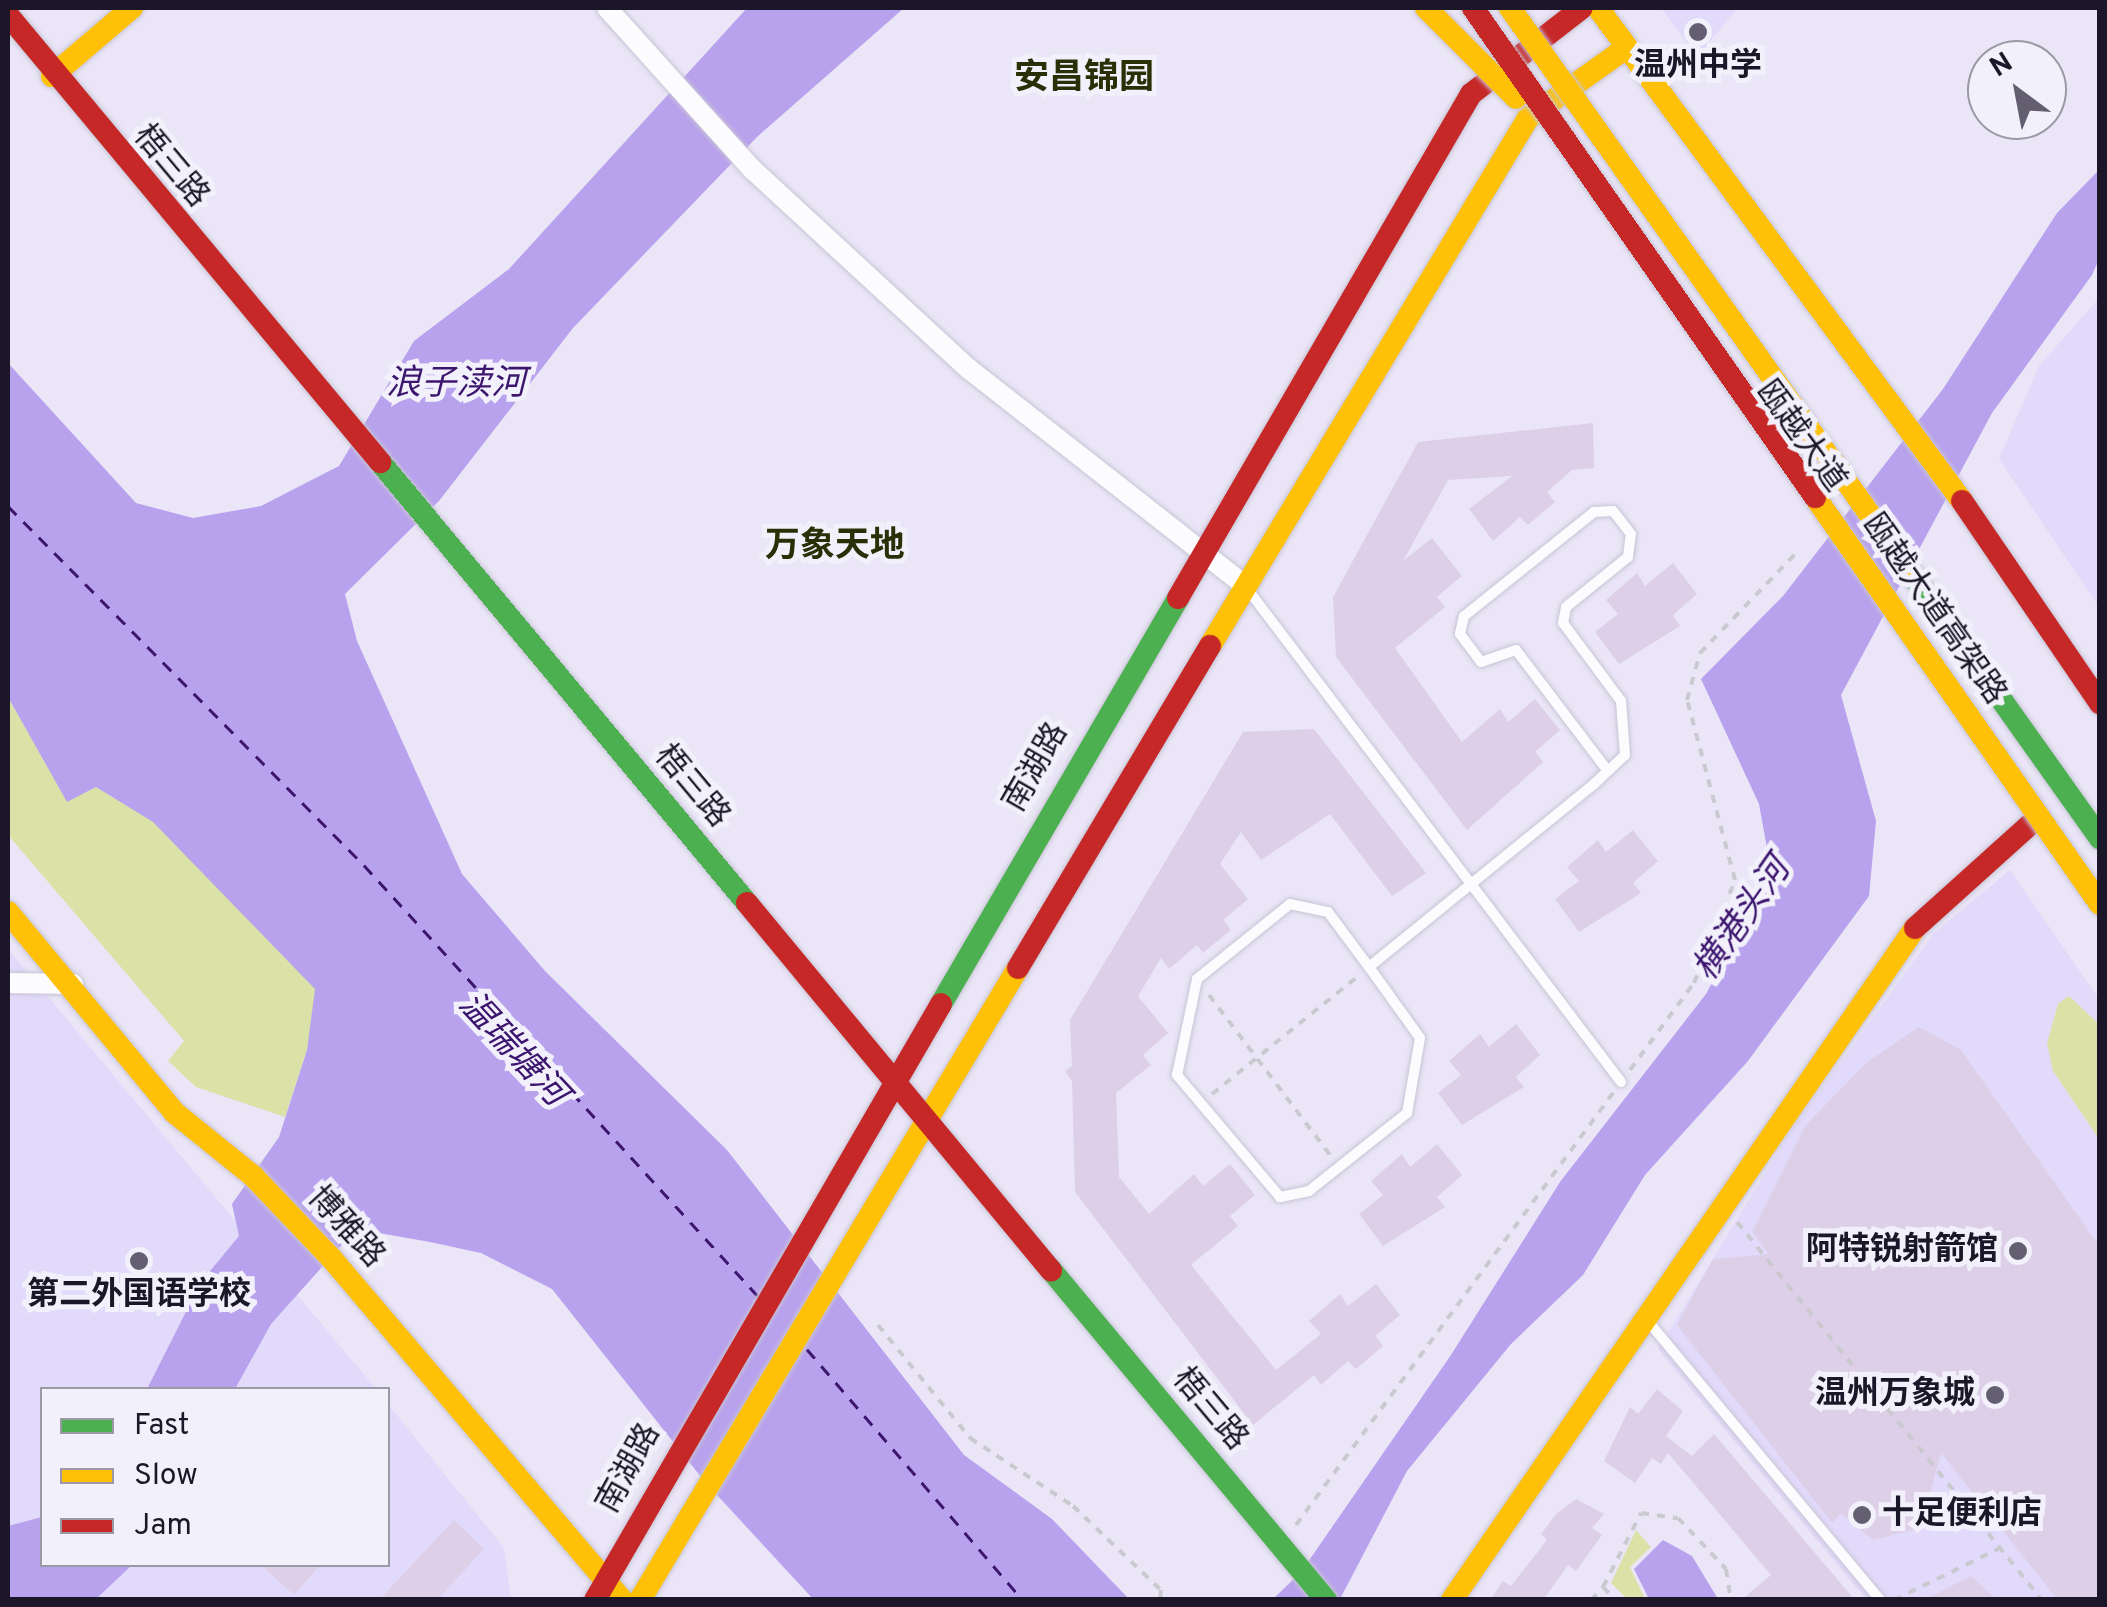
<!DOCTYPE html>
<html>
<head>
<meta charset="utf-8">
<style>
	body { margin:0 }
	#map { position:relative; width:2107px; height:1607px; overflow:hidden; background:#eae6f7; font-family:Overpass,"Noto Sans SC",sans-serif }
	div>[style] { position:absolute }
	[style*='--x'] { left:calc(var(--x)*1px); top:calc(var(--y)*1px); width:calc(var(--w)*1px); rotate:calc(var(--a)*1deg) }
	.built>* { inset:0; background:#e2dafa }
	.green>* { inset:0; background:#dae2a8 }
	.water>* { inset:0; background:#b8a1ed }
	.ferry>* { height:2.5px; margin-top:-1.25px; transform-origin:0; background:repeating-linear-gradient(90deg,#3c156f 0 12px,transparent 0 22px) }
	.building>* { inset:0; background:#decfe9 }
	.path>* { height:4px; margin-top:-2px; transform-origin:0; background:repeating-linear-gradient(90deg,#cbc9d0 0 8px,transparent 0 16px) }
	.roads { filter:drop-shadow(0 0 2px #c8c4d5) drop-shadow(0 0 2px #c8c4d5) }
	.lane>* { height:10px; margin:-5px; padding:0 5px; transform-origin:5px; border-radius:5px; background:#fcfbfe }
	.street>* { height:20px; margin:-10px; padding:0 10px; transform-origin:10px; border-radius:10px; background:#fcfbfe }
	.fast>* { height:22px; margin:-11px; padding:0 11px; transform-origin:11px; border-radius:11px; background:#4caf50 }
	.slow>* { height:22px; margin:-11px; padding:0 11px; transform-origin:11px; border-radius:11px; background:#ffc107 }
	.jam>* { height:22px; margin:-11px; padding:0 11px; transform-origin:11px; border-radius:11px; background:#c62828 }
	.bridges { filter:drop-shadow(0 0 2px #c8c4d5) drop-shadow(0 0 2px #c8c4d5) }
	.fast-bridge>* { height:22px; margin:-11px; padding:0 11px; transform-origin:11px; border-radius:11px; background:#4caf50 }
	.slow-bridge>* { height:22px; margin:-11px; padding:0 11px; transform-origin:11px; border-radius:11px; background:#ffc107 }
	.jam-bridge>* { height:22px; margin:-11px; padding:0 11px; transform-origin:11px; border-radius:11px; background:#c62828 }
	.dots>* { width:28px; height:28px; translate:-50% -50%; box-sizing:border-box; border:5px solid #f2f0fa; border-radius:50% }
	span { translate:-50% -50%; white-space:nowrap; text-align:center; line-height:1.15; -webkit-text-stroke:10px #f2f0fa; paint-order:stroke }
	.poi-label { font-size:32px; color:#1b1728; font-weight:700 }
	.right { translate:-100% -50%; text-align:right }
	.left { translate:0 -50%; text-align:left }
	.street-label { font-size:32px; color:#1b1728 }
	.neighbourhood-label { font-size:35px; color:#2a2f07; font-weight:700 }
	.water-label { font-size:35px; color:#3c156f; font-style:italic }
	.frame { position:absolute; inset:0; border:10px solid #1b1728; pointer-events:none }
	.legend { position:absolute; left:40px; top:1387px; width:350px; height:180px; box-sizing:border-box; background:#f2f0fa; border:2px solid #9c99a6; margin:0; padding:12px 18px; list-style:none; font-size:30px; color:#1b1728 }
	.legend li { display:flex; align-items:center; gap:20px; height:50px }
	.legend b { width:50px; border:2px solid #9c99a6 }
	.north { position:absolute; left:1967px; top:40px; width:100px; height:100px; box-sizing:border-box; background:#f2f0fa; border:2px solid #9c99a6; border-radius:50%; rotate:328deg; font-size:28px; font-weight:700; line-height:40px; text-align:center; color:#1b1728 }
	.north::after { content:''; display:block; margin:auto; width:35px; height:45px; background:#635f70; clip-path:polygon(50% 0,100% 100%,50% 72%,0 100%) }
</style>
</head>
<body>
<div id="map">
	<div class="built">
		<i style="clip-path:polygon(1661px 8px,1738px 8px,1697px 57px)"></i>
		<i style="clip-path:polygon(2099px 298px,2099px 607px,1999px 459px,2039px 366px)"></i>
		<i style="clip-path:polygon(2010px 870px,2099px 999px,2099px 1599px,1866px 1599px,1658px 1349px,1792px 1129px,1934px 933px)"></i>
		<i style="clip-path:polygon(8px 949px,376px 1389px,42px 1390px,42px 1564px,388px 1564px,388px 1404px,504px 1548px,511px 1599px,8px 1599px)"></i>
	</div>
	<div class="green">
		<i style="clip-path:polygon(8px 697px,67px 801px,96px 787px,154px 822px,316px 989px,307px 1050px,285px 1117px,196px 1087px,168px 1061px,184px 1041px,8px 835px)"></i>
		<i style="clip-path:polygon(2069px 996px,2099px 1024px,2099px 1139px,2053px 1071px,2047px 1043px,2058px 1004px)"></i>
		<i style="clip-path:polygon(1636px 1530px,1651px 1547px,1630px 1567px,1645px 1599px,1627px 1599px,1611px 1583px)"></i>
	</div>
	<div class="water">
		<i style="clip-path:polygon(747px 8px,904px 8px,757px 137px,573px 328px,439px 501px,345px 594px,357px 641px,462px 874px,545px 971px,727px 1150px,964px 1455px,1052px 1519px,1129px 1599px,813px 1599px,705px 1482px,552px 1289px,481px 1253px,430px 1242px,356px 1229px,271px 1324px,235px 1389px,147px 1389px,201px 1282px,239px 1236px,232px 1204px,279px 1137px,307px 1050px,315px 989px,153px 822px,96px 787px,67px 802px,8px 697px,8px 363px,136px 503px,193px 518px,261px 506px,339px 466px,414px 341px,509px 269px)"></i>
		<i style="clip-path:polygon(2099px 170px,2099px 259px,2092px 275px,1992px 413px,1841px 695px,1876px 821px,1869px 896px,1748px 1061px,1645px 1175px,1583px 1275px,1511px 1344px,1407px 1471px,1340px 1599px,1272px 1600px,1301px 1572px,1451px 1355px,1560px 1182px,1706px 994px,1771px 870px,1759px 804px,1701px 679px,1783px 596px,1943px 389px,2057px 213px)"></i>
		<i style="clip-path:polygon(42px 1517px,42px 1564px,132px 1565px,96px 1599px,8px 1599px,8px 1526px)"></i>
		<i style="clip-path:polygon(1663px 1540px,1692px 1556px,1718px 1599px,1649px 1599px,1634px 1569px)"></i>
	</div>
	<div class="ferry">
		<i style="--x:8;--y:506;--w:506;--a:45.24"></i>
		<i style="--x:364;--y:865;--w:583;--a:47.57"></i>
		<i style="--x:807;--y:1349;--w:331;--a:49.3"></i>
	</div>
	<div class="building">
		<i style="clip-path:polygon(1593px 423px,1594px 468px,1572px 470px,1547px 492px,1555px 502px,1528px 525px,1520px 517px,1493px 541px,1469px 509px,1512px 476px,1448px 480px,1403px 561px,1432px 538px,1462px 576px,1437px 597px,1445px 607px,1395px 648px,1462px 742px,1500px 709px,1508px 722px,1535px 699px,1560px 730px,1535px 752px,1543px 762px,1467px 830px,1336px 657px,1333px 597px,1418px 442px)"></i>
		<i style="clip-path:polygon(1673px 563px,1697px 594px,1673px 615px,1680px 626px,1619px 664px,1595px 632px,1618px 614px,1606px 600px,1637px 573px,1645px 586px)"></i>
		<i style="clip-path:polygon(1314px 729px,1426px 873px,1392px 896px,1330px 814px,1261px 860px,1241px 832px,1220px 864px,1248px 899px,1223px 920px,1231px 930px,1203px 953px,1197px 945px,1169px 969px,1161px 958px,1138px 996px,1168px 1033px,1143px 1055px,1151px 1065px,1116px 1093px,1119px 1177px,1149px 1214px,1194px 1174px,1203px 1186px,1230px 1164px,1255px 1195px,1230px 1216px,1238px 1226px,1191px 1265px,1276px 1370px,1321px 1334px,1309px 1321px,1340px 1294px,1348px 1306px,1376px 1284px,1400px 1315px,1375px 1336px,1383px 1346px,1356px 1369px,1348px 1361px,1321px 1385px,1314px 1375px,1253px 1425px,1075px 1192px,1072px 1081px,1065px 1071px,1072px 1066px,1070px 1020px,1243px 732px)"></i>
		<i style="clip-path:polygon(1633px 830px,1658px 861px,1633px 883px,1641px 893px,1579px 932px,1555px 899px,1579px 881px,1567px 867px,1598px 840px,1606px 852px)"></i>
		<i style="clip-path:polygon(1516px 1024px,1540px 1055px,1516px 1077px,1524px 1087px,1462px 1125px,1438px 1093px,1461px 1075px,1449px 1061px,1480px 1034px,1489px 1047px)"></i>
		<i style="clip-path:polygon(1919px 1027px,1961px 1050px,2100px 1247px,2100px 1600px,2058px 1600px,1941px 1453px,1921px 1528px,1873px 1540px,1841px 1513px,1832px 1523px,1677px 1325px,1713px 1259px,1769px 1254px,1752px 1232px,1805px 1126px,1867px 1062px)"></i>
		<i style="clip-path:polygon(1437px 1144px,1462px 1175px,1437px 1197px,1445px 1207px,1383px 1246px,1359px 1214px,1383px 1195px,1371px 1181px,1402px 1154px,1410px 1167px)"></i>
		<i style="clip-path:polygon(1657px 1389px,1683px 1411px,1666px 1436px,1692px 1456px,1714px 1434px,1855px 1600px,1741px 1600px,1771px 1575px,1668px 1453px,1661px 1464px,1652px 1458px,1635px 1483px,1604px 1461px,1630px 1407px,1638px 1414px)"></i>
		<i style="clip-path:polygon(1576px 1499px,1604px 1514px,1592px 1528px,1602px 1535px,1576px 1571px,1568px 1565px,1543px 1600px,1490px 1600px,1503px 1581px,1511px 1586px,1547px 1540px,1541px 1534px,1556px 1514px)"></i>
		<i style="clip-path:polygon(454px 1520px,484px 1549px,437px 1600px,379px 1600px)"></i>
		<i style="clip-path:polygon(260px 1564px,321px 1564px,294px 1595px)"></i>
		<i style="clip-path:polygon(1971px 1576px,1997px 1600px,1924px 1600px)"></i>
	</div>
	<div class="path">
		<i style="--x:1209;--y:995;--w:201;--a:52.9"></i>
		<i style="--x:1630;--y:1070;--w:108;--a:-53.7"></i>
		<i style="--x:1694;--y:983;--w:111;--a:-68.3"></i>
		<i style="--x:1735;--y:880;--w:186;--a:-104.9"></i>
		<i style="--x:1687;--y:700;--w:49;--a:-74.5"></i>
		<i style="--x:1700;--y:653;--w:143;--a:-46.1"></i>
		<i style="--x:1212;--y:1094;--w:185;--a:-38.9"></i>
		<i style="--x:1737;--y:1222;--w:486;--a:51.1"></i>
		<i style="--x:878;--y:1325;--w:146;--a:50.8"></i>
		<i style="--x:970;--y:1438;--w:123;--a:33.4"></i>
		<i style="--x:1073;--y:1506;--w:122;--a:43.7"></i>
		<i style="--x:1161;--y:1590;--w:10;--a:96"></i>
		<i style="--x:1296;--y:1525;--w:536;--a:-53.73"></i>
		<i style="--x:1603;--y:1587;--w:83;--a:-62.8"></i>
		<i style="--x:1641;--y:1513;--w:37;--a:8"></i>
		<i style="--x:1678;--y:1518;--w:70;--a:46.7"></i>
		<i style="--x:1726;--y:1569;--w:31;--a:81"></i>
		<i style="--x:1591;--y:1600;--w:18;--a:-47"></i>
		<i style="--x:1603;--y:1587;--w:18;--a:47"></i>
		<i style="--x:1894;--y:1600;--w:118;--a:-26.1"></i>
	</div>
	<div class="roads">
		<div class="lane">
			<i style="--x:1249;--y:591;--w:616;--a:52.85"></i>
			<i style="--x:1369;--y:967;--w:87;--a:54.3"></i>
			<i style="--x:1420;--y:1038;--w:76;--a:99.8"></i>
			<i style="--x:1407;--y:1113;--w:125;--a:141.5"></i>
			<i style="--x:1309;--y:1191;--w:30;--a:168"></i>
			<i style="--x:1280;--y:1197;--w:160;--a:-130.2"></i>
			<i style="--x:1177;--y:1075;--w:98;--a:-78.2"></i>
			<i style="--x:1197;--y:979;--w:119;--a:-38.9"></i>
			<i style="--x:1290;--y:904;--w:39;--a:12"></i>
			<i style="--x:1328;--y:912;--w:69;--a:53.3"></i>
			<i style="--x:1369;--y:967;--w:290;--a:-39.1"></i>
			<i style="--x:1594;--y:784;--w:42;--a:-43.1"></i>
			<i style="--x:1625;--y:755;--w:54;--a:-94.2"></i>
			<i style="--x:1621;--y:701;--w:97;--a:-126.6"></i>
			<i style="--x:1563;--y:623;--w:16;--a:-79"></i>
			<i style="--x:1566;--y:607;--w:80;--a:-38.9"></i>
			<i style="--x:1628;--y:557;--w:23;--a:-83"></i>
			<i style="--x:1631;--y:534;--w:29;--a:-128"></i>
			<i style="--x:1613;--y:511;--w:19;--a:177"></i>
			<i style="--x:1594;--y:512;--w:166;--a:141.3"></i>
			<i style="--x:1464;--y:616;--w:18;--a:103"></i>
			<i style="--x:1460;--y:634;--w:35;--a:53"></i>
			<i style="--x:1481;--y:662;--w:37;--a:-19"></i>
			<i style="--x:1516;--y:650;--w:152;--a:52.8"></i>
			<i style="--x:1647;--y:1320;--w:364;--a:50.2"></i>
		</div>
		<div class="street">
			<i style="--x:607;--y:8;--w:218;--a:48"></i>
			<i style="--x:753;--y:170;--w:294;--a:42.7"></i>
			<i style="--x:969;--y:369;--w:347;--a:38.1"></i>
			<i style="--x:8;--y:983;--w:65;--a:0.9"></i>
		</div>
		<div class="fast">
			<i style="--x:380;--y:462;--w:574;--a:50.23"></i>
			<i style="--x:941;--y:1004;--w:470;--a:-59.7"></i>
			<i style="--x:1051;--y:1270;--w:430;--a:50.2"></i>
		</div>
		<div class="slow">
			<i style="--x:1598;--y:8;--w:613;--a:53.56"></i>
			<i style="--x:52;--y:76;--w:105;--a:-40.4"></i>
			<i style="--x:1210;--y:646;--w:616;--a:-58.94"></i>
			<i style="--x:1528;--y:118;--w:120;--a:-35.5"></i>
			<i style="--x:8;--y:912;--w:261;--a:50.3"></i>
			<i style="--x:175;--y:1113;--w:100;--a:38.9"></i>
			<i style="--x:253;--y:1176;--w:115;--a:46.4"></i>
			<i style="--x:332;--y:1259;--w:448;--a:49.6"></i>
			<i style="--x:640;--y:1600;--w:736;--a:-59.12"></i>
			<i style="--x:1452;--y:1600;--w:816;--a:-55.43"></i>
		</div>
		<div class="jam">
			<i style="--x:8;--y:15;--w:582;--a:50.23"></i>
			<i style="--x:1962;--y:501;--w:245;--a:55.7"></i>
			<i style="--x:1178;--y:598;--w:583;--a:-59.83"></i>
			<i style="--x:1471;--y:94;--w:140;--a:-37.8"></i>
			<i style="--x:747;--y:903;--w:477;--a:50.4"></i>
			<i style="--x:1915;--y:928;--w:160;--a:-42"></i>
			<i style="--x:1018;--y:968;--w:375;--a:-59.2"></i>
			<i style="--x:595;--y:1600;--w:689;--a:-59.86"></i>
		</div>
	</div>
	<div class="bridges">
		<div class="fast-bridge">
			<i style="--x:1910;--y:571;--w:328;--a:54.6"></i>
		</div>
		<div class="slow-bridge">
			<i style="--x:1426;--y:8;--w:127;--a:45"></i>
			<i style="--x:1510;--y:8;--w:691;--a:54.61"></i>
			<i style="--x:1815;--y:497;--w:497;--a:55"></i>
		</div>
		<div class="jam-bridge">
			<i style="--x:1473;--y:8;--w:597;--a:55.03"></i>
		</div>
	</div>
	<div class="dots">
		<i style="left:1698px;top:32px;background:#635f70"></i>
		<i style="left:2018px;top:1251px;background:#635f70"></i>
		<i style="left:139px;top:1261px;background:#635f70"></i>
		<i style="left:1995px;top:1395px;background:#635f70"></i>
		<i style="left:1862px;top:1515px;background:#635f70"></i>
	</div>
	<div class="poi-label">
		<span style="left:1698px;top:67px">温州中学</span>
		<span class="right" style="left:1998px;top:1251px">阿特锐射箭馆</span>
		<span style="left:139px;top:1296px">第二外国语学校</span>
		<span class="right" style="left:1975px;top:1395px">温州万象城</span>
		<span class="left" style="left:1882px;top:1515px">十足便利店</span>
	</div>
	<div class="street-label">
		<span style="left:170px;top:167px;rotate:50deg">梧三路</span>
		<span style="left:1800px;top:437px;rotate:54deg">瓯越大道</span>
		<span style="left:1933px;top:610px;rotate:55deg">瓯越大道高架路</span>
		<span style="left:1037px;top:768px;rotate:-60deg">南湖路</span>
		<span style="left:691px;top:787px;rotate:50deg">梧三路</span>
		<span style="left:345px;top:1228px;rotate:48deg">博雅路</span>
		<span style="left:1209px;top:1410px;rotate:50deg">梧三路</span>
		<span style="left:630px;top:1469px;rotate:-61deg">南湖路</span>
	</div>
	<div class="neighbourhood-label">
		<span style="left:1084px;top:79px">安昌锦园</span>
		<span style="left:835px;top:547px">万象天地</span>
	</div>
	<div class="water-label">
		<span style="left:456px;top:385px">浪子渎河</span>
		<span style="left:1743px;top:920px;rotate:-55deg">横港头河</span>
		<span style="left:512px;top:1050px;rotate:47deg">温瑞塘河</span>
	</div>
	<div class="frame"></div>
	<ul class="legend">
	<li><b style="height:12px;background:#4caf50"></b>Fast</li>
	<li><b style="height:12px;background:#ffc107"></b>Slow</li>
	<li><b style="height:12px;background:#c62828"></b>Jam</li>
	</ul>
	<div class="north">N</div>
</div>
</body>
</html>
